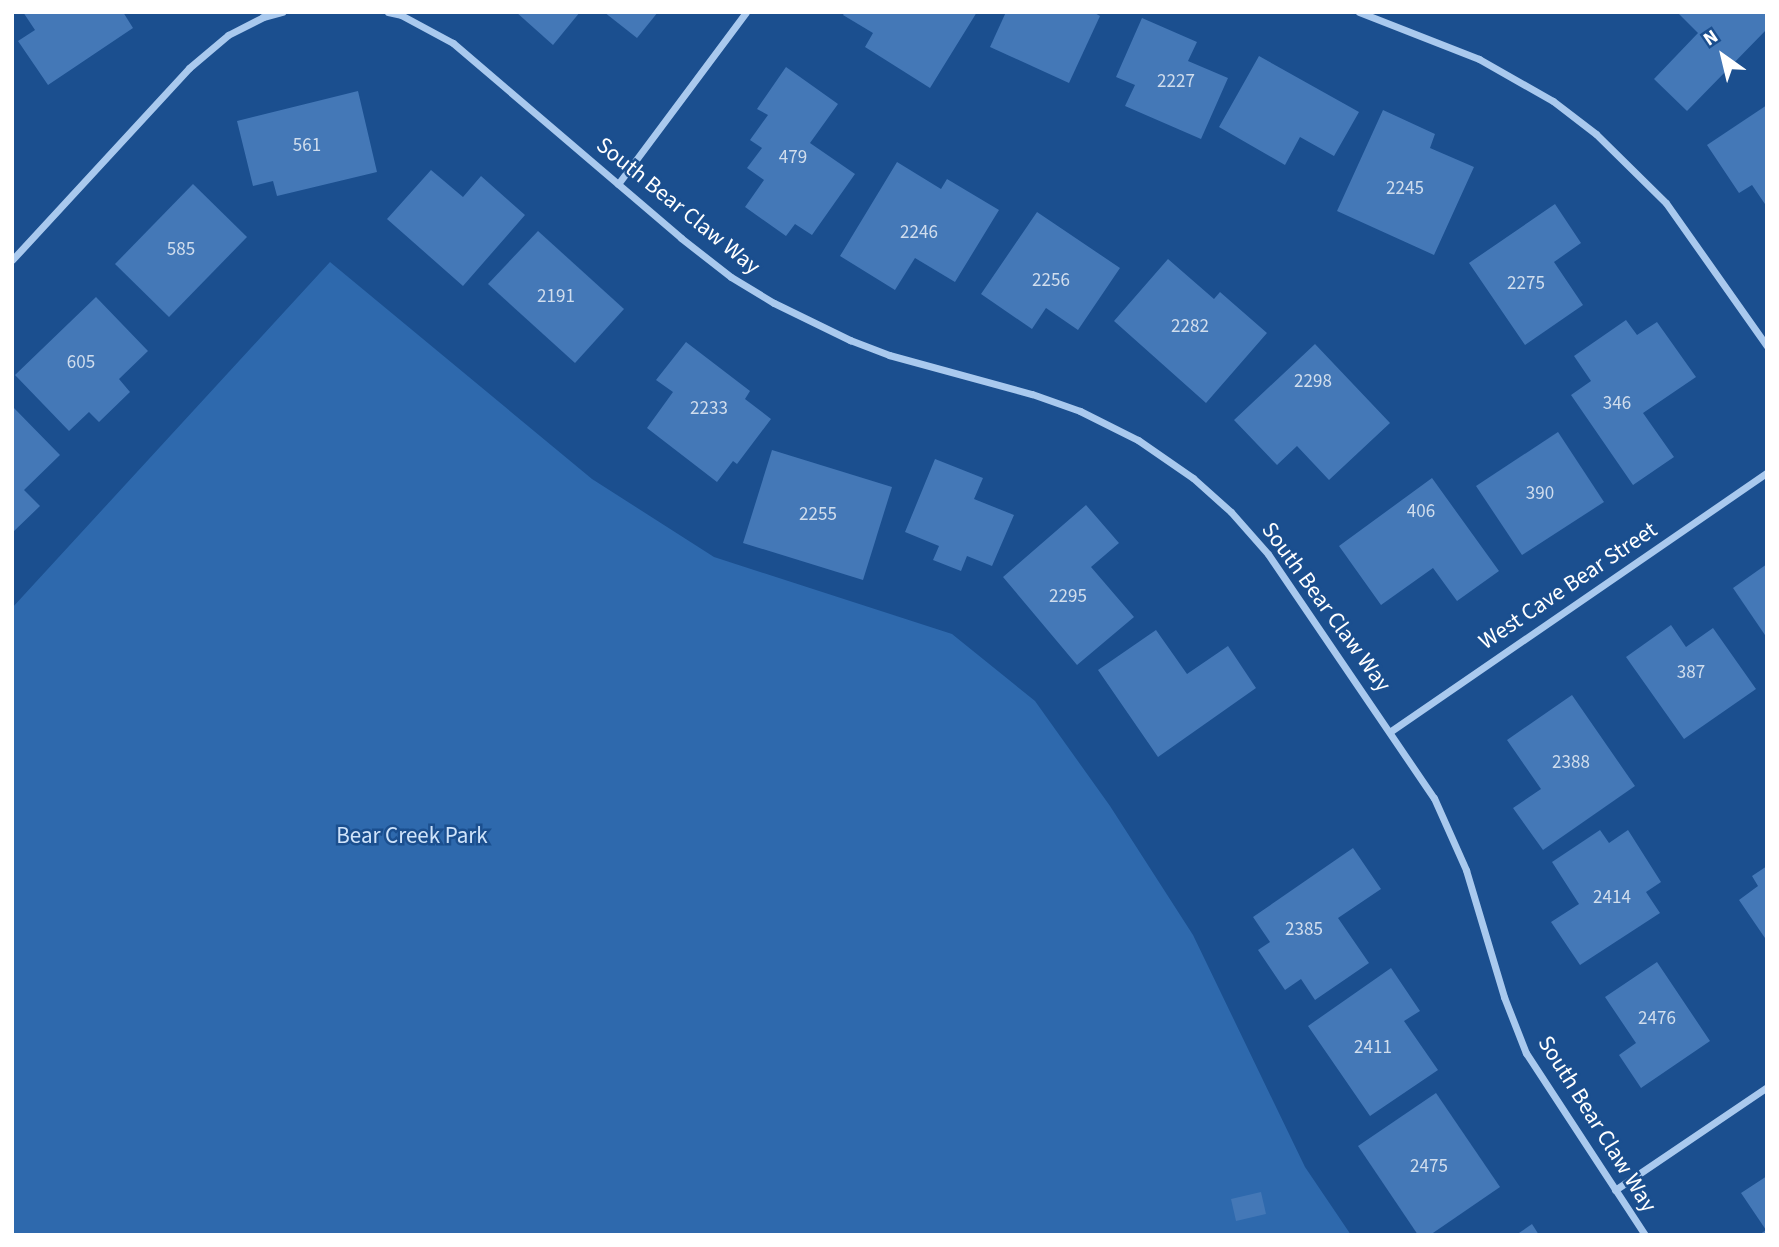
<!DOCTYPE html>
<html>
<head>
<meta charset="utf-8">
<style>
	body { margin:0 }
	#map { position:relative; width:1779px; height:1247px; overflow:hidden; background:#1b4f8f; font-family:"Source Sans 3",sans-serif }
	div>[style] { position:absolute }
	[style*='--x'] { left:calc(var(--x)*1px); top:calc(var(--y)*1px); width:calc(var(--w)*1px); rotate:calc(var(--a)*1deg) }
	.green>* { inset:0; background:#2e69ad }
	.building>* { inset:0; background:#4478b7 }
	.minor>* { height:7px; margin:-3.5px; padding:0 3.5px; transform-origin:3.5px; border-radius:3.5px; background:#a9c9ee }
	span { translate:-50% -50%; white-space:nowrap; text-align:center; line-height:1.15; -webkit-text-stroke:5px #1b4f8f; paint-order:stroke }
	.number-label { font-size:19px; color:#d0dded }
	.number-label span { -webkit-text-stroke-width:0 }
	.street-label { font-size:23px; color:#fff }
	.park-label { font-size:23px; color:#cfe3fa }
	.frame { position:absolute; inset:0; border:14px solid #fff; pointer-events:none }
	.north { position:absolute; left:1688px; top:21px; width:70px; height:70px; -webkit-text-stroke:5px #1b4f8f; paint-order:stroke; rotate:326deg; font-size:19px; font-weight:700; line-height:28px; text-align:center; color:#fff }
	.north::after { content:''; display:block; margin:auto; width:24px; height:32px; background:#fff; clip-path:polygon(50% 0,100% 100%,50% 72%,0 100%) }
</style>
</head>
<body>
<div id="map">
	<div class="green">
		<i style="clip-path:polygon(330px 262px,592px 479px,714px 557px,952px 634px,1035px 701px,1110px 806px,1193px 935px,1305px 1167px,1351px 1235px,12px 1235px,12px 608px)"></i>
	</div>
	<div class="building">
		<i style="clip-path:polygon(23px 12px,123px 12px,133px 28px,48px 85px,18px 41px,35px 30px)"></i>
		<i style="clip-path:polygon(516px 12px,580px 12px,553px 45px)"></i>
		<i style="clip-path:polygon(604px 12px,658px 12px,637px 38px)"></i>
		<i style="clip-path:polygon(845px 12px,977px 12px,930px 88px,865px 47px,873px 33px,843px 15px)"></i>
		<i style="clip-path:polygon(1006px 12px,1093px 12px,1100px 16px,1069px 83px,990px 47px)"></i>
		<i style="clip-path:polygon(1677px 12px,1763px 12px,1767px 15px,1767px 29px,1687px 111px,1654px 79px,1698px 33px)"></i>
		<i style="clip-path:polygon(1142px 18px,1197px 42px,1188px 61px,1228px 78px,1201px 139px,1125px 106px,1135px 85px,1116px 77px)"></i>
		<i style="clip-path:polygon(1259px 56px,1359px 112px,1334px 156px,1300px 137px,1285px 165px,1219px 127px)"></i>
		<i style="clip-path:polygon(786px 67px,838px 104px,810px 143px,855px 174px,812px 235px,795px 224px,786px 236px,745px 207px,764px 180px,747px 168px,762px 148px,750px 140px,768px 115px,757px 109px)"></i>
		<i style="clip-path:polygon(358px 91px,377px 172px,277px 196px,273px 181px,253px 186px,237px 121px)"></i>
		<i style="clip-path:polygon(1767px 105px,1767px 207px,1752px 185px,1739px 193px,1707px 145px)"></i>
		<i style="clip-path:polygon(1383px 110px,1435px 134px,1430px 148px,1474px 167px,1434px 255px,1337px 211px)"></i>
		<i style="clip-path:polygon(897px 162px,941px 189px,947px 179px,999px 210px,955px 282px,915px 258px,895px 290px,840px 256px)"></i>
		<i style="clip-path:polygon(431px 170px,463px 197px,481px 176px,525px 215px,463px 286px,387px 219px)"></i>
		<i style="clip-path:polygon(193px 184px,247px 237px,169px 317px,115px 264px)"></i>
		<i style="clip-path:polygon(1555px 204px,1581px 243px,1554px 262px,1583px 305px,1525px 345px,1469px 263px)"></i>
		<i style="clip-path:polygon(1037px 212px,1120px 268px,1078px 330px,1046px 308px,1032px 329px,981px 294px)"></i>
		<i style="clip-path:polygon(538px 231px,624px 309px,575px 363px,488px 284px)"></i>
		<i style="clip-path:polygon(1168px 259px,1214px 299px,1220px 292px,1267px 333px,1206px 403px,1114px 321px)"></i>
		<i style="clip-path:polygon(96px 297px,148px 351px,119px 379px,130px 392px,99px 422px,89px 412px,69px 431px,15px 375px)"></i>
		<i style="clip-path:polygon(1626px 320px,1637px 335px,1657px 322px,1696px 377px,1643px 413px,1674px 457px,1633px 485px,1571px 395px,1591px 381px,1574px 356px)"></i>
		<i style="clip-path:polygon(686px 342px,750px 391px,745px 399px,771px 419px,737px 464px,733px 461px,717px 482px,647px 428px,673px 392px,656px 380px)"></i>
		<i style="clip-path:polygon(1315px 344px,1390px 423px,1329px 480px,1297px 446px,1277px 465px,1234px 420px)"></i>
		<i style="clip-path:polygon(12px 406px,60px 455px,24px 490px,40px 506px,12px 533px)"></i>
		<i style="clip-path:polygon(1558px 432px,1604px 502px,1522px 555px,1476px 486px)"></i>
		<i style="clip-path:polygon(772px 450px,892px 487px,863px 580px,743px 543px)"></i>
		<i style="clip-path:polygon(935px 459px,983px 478px,974px 499px,1014px 515px,992px 566px,967px 556px,961px 571px,933px 560px,939px 546px,905px 532px)"></i>
		<i style="clip-path:polygon(1432px 478px,1499px 571px,1457px 601px,1433px 568px,1381px 605px,1339px 546px)"></i>
		<i style="clip-path:polygon(1086px 505px,1119px 543px,1091px 567px,1134px 617px,1077px 665px,1003px 577px)"></i>
		<i style="clip-path:polygon(1767px 564px,1767px 638px,1733px 588px)"></i>
		<i style="clip-path:polygon(1671px 625px,1686px 647px,1713px 628px,1756px 689px,1684px 739px,1626px 657px)"></i>
		<i style="clip-path:polygon(1156px 630px,1187px 674px,1228px 646px,1256px 688px,1158px 757px,1098px 670px)"></i>
		<i style="clip-path:polygon(1572px 695px,1635px 786px,1543px 850px,1513px 808px,1541px 789px,1507px 740px)"></i>
		<i style="clip-path:polygon(1600px 830px,1609px 843px,1628px 830px,1661px 882px,1646px 892px,1660px 913px,1580px 965px,1551px 922px,1579px 904px,1552px 862px)"></i>
		<i style="clip-path:polygon(1353px 848px,1381px 889px,1338px 918px,1369px 963px,1315px 1000px,1301px 979px,1285px 990px,1258px 950px,1270px 942px,1253px 917px)"></i>
		<i style="clip-path:polygon(1767px 866px,1767px 941px,1739px 900px,1758px 886px,1752px 876px)"></i>
		<i style="clip-path:polygon(1657px 962px,1710px 1041px,1641px 1088px,1619px 1055px,1636px 1043px,1605px 997px)"></i>
		<i style="clip-path:polygon(1391px 968px,1420px 1011px,1404px 1021px,1438px 1070px,1370px 1116px,1308px 1026px)"></i>
		<i style="clip-path:polygon(1436px 1093px,1500px 1187px,1430px 1235px,1418px 1235px,1358px 1146px)"></i>
		<i style="clip-path:polygon(1767px 1176px,1767px 1235px,1759px 1235px,1766px 1230px,1741px 1193px)"></i>
		<i style="clip-path:polygon(1261px 1192px,1266px 1214px,1236px 1221px,1231px 1199px)"></i>
		<i style="clip-path:polygon(1532px 1224px,1539px 1235px,1516px 1235px)"></i>
	</div>
	<div class="minor">
		<i style="--x:388;--y:12;--w:13;--a:13"></i>
		<i style="--x:401;--y:15;--w:59;--a:28.3"></i>
		<i style="--x:453;--y:43;--w:300;--a:40.5"></i>
		<i style="--x:681;--y:238;--w:63;--a:38"></i>
		<i style="--x:731;--y:277;--w:50;--a:31.2"></i>
		<i style="--x:774;--y:303;--w:85;--a:26"></i>
		<i style="--x:850;--y:340;--w:42;--a:21"></i>
		<i style="--x:889;--y:355;--w:148;--a:15.3"></i>
		<i style="--x:1032;--y:394;--w:51;--a:19.5"></i>
		<i style="--x:1080;--y:411;--w:65;--a:26.6"></i>
		<i style="--x:1138;--y:440;--w:67;--a:34.6"></i>
		<i style="--x:1193;--y:478;--w:51;--a:41.8"></i>
		<i style="--x:1231;--y:512;--w:56;--a:48.6"></i>
		<i style="--x:1268;--y:554;--w:295;--a:55.8"></i>
		<i style="--x:1434;--y:798;--w:79;--a:66"></i>
		<i style="--x:1466;--y:870;--w:133;--a:73.3"></i>
		<i style="--x:1504;--y:997;--w:60;--a:68.6"></i>
		<i style="--x:1526;--y:1053;--w:217;--a:56.8"></i>
		<i style="--x:1359;--y:12;--w:129;--a:21.4"></i>
		<i style="--x:1479;--y:59;--w:85;--a:29.6"></i>
		<i style="--x:1553;--y:101;--w:54;--a:37.5"></i>
		<i style="--x:1596;--y:134;--w:98;--a:44.6"></i>
		<i style="--x:1666;--y:203;--w:175;--a:54.8"></i>
		<i style="--x:618;--y:184;--w:214;--a:-53.3"></i>
		<i style="--x:12;--y:260;--w:261;--a:-47.3"></i>
		<i style="--x:189;--y:68;--w:51;--a:-40.2"></i>
		<i style="--x:228;--y:35;--w:39;--a:-27"></i>
		<i style="--x:263;--y:17;--w:20;--a:-15"></i>
		<i style="--x:1391;--y:731;--w:456;--a:-34.5"></i>
		<i style="--x:1615;--y:1190;--w:184;--a:-34.1"></i>
	</div>
	<div class="number-label">
		<span style="left:1176px;top:82px">2227</span>
		<span style="left:307px;top:146px">561</span>
		<span style="left:793px;top:158px">479</span>
		<span style="left:1405px;top:189px">2245</span>
		<span style="left:919px;top:233px">2246</span>
		<span style="left:181px;top:250px">585</span>
		<span style="left:1051px;top:281px">2256</span>
		<span style="left:1526px;top:284px">2275</span>
		<span style="left:556px;top:297px">2191</span>
		<span style="left:1190px;top:327px">2282</span>
		<span style="left:81px;top:363px">605</span>
		<span style="left:1313px;top:382px">2298</span>
		<span style="left:1617px;top:404px">346</span>
		<span style="left:709px;top:409px">2233</span>
		<span style="left:1540px;top:494px">390</span>
		<span style="left:1421px;top:512px">406</span>
		<span style="left:818px;top:515px">2255</span>
		<span style="left:1068px;top:597px">2295</span>
		<span style="left:1691px;top:673px">387</span>
		<span style="left:1571px;top:763px">2388</span>
		<span style="left:1612px;top:898px">2414</span>
		<span style="left:1304px;top:930px">2385</span>
		<span style="left:1657px;top:1019px">2476</span>
		<span style="left:1373px;top:1048px">2411</span>
		<span style="left:1429px;top:1167px">2475</span>
	</div>
	<div class="street-label">
		<span style="left:678px;top:206px;rotate:39deg">South Bear Claw Way</span>
		<span style="left:1568px;top:586px;rotate:-34deg">West Cave Bear Street</span>
		<span style="left:1326px;top:607px;rotate:54deg">South Bear Claw Way</span>
		<span style="left:1597px;top:1124px;rotate:58deg">South Bear Claw Way</span>
	</div>
	<div class="park-label">
		<span style="left:412px;top:836px">Bear Creek Park</span>
	</div>
	<div class="frame"></div>
	<div class="north">N</div>
</div>
</body>
</html>
